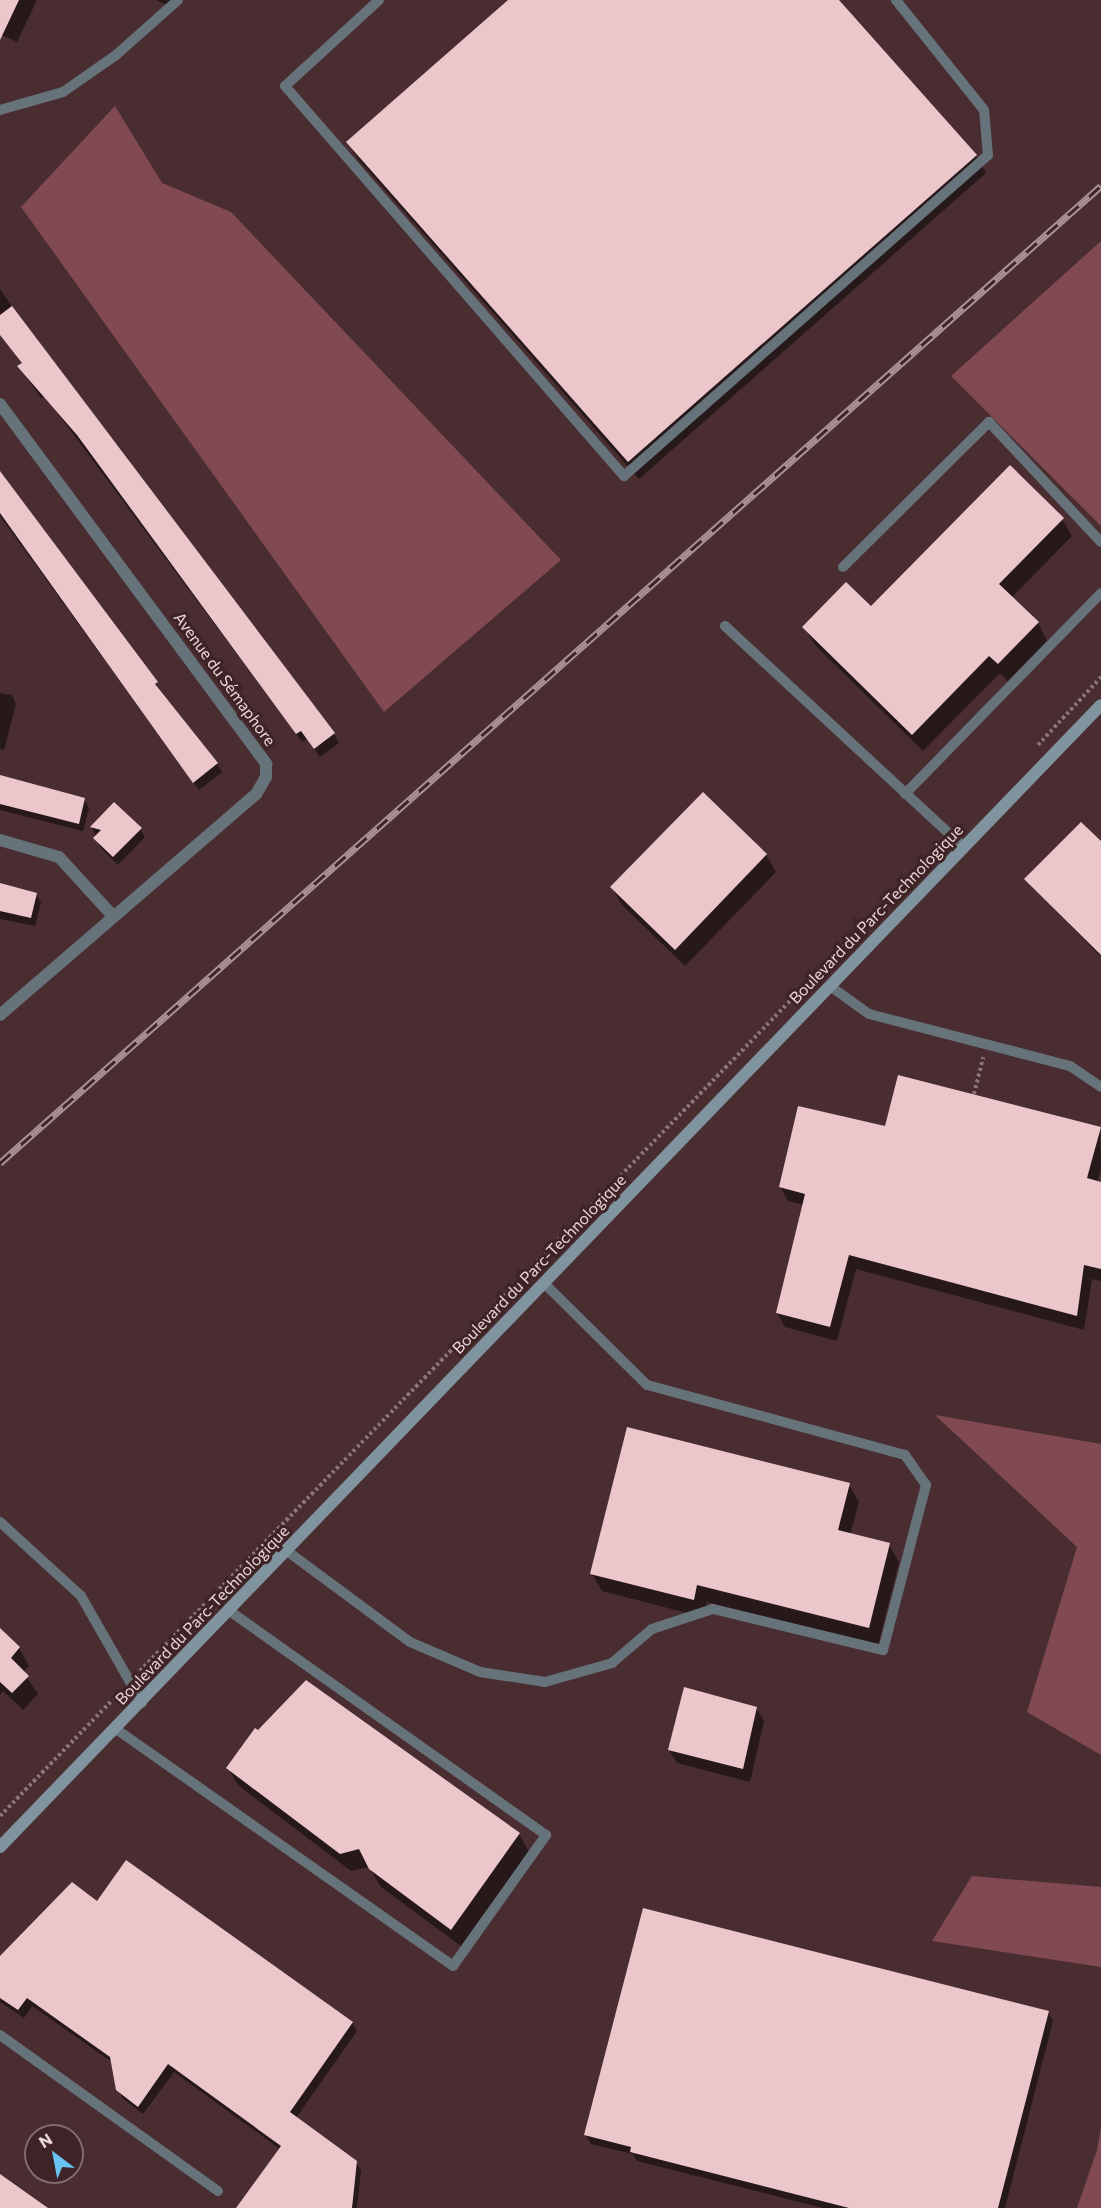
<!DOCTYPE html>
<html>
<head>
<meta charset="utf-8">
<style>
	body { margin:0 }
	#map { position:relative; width:1101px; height:2208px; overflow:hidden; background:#492d31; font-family:Commissioner,sans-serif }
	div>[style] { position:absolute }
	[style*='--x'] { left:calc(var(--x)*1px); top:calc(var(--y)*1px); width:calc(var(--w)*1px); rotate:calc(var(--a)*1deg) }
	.green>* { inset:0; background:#814a53 }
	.shadow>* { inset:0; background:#0007 }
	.building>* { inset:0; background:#ebc7cb }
	.path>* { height:4px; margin-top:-2px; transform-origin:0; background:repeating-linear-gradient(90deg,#8c7477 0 3px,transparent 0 6px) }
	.lane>* { height:10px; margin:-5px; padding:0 5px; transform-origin:5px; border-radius:5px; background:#66737a }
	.street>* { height:12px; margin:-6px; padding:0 6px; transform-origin:6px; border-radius:6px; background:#66737a }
	.secondary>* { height:12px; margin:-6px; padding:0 6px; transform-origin:6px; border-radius:6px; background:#80949f }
	.rail>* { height:7px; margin-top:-3.5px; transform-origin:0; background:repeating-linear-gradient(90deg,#3e2327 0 14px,#a89295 0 28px); box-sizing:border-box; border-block:2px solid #a89295 }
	span { translate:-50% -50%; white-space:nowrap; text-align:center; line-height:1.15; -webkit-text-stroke:6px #3e2327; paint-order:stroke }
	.street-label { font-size:16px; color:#e9d7d9 }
	.north { position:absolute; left:24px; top:2124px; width:60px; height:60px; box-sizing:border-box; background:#3e2327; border:2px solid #826b6e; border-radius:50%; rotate:328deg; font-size:16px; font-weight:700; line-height:24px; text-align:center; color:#e9d7d9 }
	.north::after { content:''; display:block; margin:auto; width:21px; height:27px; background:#69c4f1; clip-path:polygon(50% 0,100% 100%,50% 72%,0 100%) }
</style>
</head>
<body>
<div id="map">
	<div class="green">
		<i style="clip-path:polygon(115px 106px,162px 183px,231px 212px,561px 560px,384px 712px,21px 207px)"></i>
		<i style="clip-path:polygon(1101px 241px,1101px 526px,951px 376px)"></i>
		<i style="clip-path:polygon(935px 1415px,1101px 1444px,1101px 1755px,1027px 1712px,1077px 1547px)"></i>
		<i style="clip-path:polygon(972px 1876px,1101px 1887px,1101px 1967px,932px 1941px)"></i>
		<i style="clip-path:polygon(1101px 2127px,1101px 2208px,1077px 2208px,1097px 2150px)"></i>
	</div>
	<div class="shadow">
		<i style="clip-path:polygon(0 0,37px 0,17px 42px,0 34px)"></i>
		<i style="clip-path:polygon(156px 0,172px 0,169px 6px)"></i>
		<i style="clip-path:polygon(510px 0,837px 0,976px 156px,986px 173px,639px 479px,358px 159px,348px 142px)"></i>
		<i style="clip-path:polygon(0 289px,55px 370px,119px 447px,334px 734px,339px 743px,320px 757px,307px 739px,302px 742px,45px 396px,41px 398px,25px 375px,19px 367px,23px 364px,0 330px)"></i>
		<i style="clip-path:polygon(0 474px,156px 683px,159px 692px,217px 764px,222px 772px,199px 790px,0 516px)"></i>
		<i style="clip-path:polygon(1062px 519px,1072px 536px,1011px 598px,1038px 623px,1047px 641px,1008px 681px,1000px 673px,923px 751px,814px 644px,804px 627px,871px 608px)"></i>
		<i style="clip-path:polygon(0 693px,12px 695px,16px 704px,4px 750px,0 749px)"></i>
		<i style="clip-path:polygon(0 777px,84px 799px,89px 808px,83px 831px,0 810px)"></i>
		<i style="clip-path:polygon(703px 794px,766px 855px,776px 872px,685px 966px,622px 905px,612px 888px)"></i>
		<i style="clip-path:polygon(92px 827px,140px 829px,145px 837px,118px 865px,100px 847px)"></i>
		<i style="clip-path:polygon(1101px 843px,1101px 957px,1026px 880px)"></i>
		<i style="clip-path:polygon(0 885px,36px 894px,41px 902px,35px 926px,0 919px)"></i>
		<i style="clip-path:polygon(886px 1128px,1100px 1129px,1101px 1168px,1097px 1183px,1101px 1184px,1101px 1281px,1092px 1279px,1084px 1330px,856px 1269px,837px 1341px,785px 1327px,777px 1313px,804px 1205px,788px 1201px,780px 1186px)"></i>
		<i style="clip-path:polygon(849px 1485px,859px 1502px,850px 1535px,889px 1545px,899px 1562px,878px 1645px,707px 1602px,703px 1617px,602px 1591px,592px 1574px)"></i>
		<i style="clip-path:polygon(0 1630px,19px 1648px,29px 1666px,23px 1672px,38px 1694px,23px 1710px,3px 1691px,0 1695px)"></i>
		<i style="clip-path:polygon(756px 1708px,764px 1721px,750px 1782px,677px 1763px,669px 1750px)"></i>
		<i style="clip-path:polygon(228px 1768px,519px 1834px,529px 1852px,461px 1946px,381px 1887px,369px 1867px,351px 1871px,238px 1785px)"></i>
		<i style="clip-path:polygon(97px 1903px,352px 2023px,357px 2031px,296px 2118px,356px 2162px,361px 2171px,357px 2208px,238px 2208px,280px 2149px,174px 2072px,143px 2114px,122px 2098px,112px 2062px,32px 2006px,24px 2018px,0 2002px,0 1958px)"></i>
		<i style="clip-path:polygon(1048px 2013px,1053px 2021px,1005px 2208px,823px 2208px,637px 2161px,633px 2154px,591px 2144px,586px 2135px)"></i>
	</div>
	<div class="building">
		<i style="clip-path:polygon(0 0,19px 0,0 40px)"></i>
		<i style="clip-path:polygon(508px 0,839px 0,977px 155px,628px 462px,346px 142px)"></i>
		<i style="clip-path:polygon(12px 306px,335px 733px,314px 749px,301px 731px,296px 734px,77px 435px,17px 366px,22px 363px,0 335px,0 315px)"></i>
		<i style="clip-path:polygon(1010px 465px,1064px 518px,999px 584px,1039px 622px,998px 664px,989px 656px,912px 735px,802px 627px,846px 582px,871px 606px)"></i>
		<i style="clip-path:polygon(0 471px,158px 682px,155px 684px,218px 763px,193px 783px,0 513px)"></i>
		<i style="clip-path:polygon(0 775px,85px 798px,79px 824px,0 804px)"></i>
		<i style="clip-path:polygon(703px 792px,767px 854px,675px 950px,610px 887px)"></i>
		<i style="clip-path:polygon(114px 802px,142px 828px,113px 857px,93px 838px,101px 830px,90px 827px)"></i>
		<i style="clip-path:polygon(1081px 822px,1101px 841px,1101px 955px,1024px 879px)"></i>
		<i style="clip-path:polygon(0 883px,37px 893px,31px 918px,0 911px)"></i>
		<i style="clip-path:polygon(898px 1075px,1101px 1127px,1087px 1178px,1101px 1182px,1101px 1269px,1084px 1265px,1077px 1316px,849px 1255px,830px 1327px,776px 1313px,805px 1194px,779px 1187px,798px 1106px,885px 1126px)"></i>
		<i style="clip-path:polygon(627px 1427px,850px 1483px,838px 1530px,890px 1543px,869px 1628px,697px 1585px,694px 1600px,590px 1574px)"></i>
		<i style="clip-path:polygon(0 1628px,20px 1647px,11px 1658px,29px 1676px,12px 1693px,0 1682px)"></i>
		<i style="clip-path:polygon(306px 1680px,520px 1833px,451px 1930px,369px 1869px,359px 1849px,340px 1854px,226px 1768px,255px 1728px,258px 1730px)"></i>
		<i style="clip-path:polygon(684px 1687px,757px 1707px,743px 1769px,668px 1750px)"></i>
		<i style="clip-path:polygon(126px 1860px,353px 2022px,290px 2112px,357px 2161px,352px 2208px,236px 2208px,281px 2146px,168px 2064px,138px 2107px,116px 2090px,110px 2057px,27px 1998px,18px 2010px,0 1998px,0 1956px,72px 1882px,97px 1901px)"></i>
		<i style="clip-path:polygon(643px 1908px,1049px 2011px,998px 2208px,849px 2208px,630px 2152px,631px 2147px,584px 2135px)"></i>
		<i style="clip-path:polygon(0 2174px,48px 2208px,0 2208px)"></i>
	</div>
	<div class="path">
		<i style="--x:1038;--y:745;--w:93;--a:-47.2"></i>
		<i style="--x:974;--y:1094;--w:38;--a:-76"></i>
		<i style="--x:140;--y:1671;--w:1117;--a:-45.87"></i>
		<i style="--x:0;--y:1816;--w:173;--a:-45.9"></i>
	</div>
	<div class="lane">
		<i style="--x:379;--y:0;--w:127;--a:137.5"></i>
		<i style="--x:285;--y:86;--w:517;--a:49"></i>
		<i style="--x:624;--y:476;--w:485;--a:-41.4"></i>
		<i style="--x:988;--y:155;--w:45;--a:-95.1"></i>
		<i style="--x:984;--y:110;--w:141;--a:-128.7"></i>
		<i style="--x:0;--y:110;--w:66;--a:-15.9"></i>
		<i style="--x:63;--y:92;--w:65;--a:-34.9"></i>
		<i style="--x:116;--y:55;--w:83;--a:-41.6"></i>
		<i style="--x:843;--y:567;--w:206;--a:-44.8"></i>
		<i style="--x:989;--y:422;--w:164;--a:47"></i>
		<i style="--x:725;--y:626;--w:326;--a:42.8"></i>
		<i style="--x:905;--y:794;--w:281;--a:-45.7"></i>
		<i style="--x:830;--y:986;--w:48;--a:35.7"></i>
		<i style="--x:869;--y:1014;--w:208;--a:14.5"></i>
		<i style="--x:1070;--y:1066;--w:37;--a:34"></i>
		<i style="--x:0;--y:1522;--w:110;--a:42.4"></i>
		<i style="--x:81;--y:1596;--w:123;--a:60.3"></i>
		<i style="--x:287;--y:1551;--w:153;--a:36.5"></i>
		<i style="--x:410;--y:1642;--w:76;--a:23.2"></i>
		<i style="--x:480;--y:1672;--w:66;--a:8.7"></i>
		<i style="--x:545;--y:1682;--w:70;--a:-15.8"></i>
		<i style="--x:612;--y:1663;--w:52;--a:-40.4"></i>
		<i style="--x:652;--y:1629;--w:64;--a:-18.2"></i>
		<i style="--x:713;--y:1609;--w:175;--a:13.6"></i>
		<i style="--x:883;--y:1650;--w:171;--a:-75.4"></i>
		<i style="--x:926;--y:1485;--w:37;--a:-125"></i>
		<i style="--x:905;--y:1455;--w:267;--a:-164.8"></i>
		<i style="--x:647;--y:1385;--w:145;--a:-135.3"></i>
		<i style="--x:116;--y:1729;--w:412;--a:35.1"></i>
		<i style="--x:453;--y:1966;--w:161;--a:-54.6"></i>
		<i style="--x:546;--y:1835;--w:387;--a:-144.7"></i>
		<i style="--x:0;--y:2035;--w:268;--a:35.6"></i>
	</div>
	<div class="street">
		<i style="--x:0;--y:404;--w:448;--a:53.5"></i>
		<i style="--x:266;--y:764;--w:13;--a:90"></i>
		<i style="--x:266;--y:777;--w:20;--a:120"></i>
		<i style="--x:256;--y:794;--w:338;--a:139.2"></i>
		<i style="--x:0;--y:840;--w:61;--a:16.1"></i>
		<i style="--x:59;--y:857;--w:79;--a:47.6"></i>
	</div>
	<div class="secondary">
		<i style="--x:0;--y:1847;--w:1586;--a:-46.05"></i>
	</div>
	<div class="rail">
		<i style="--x:0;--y:1163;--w:1472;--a:-41.59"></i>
	</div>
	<div class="street-label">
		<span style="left:225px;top:679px;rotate:54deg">Avenue du Sémaphore</span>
		<span style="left:876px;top:914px;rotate:-46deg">Boulevard du Parc-Technologique</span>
		<span style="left:539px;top:1264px;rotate:-46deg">Boulevard du Parc-Technologique</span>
		<span style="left:202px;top:1615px;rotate:-46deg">Boulevard du Parc-Technologique</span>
	</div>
	<div class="north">N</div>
</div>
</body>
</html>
